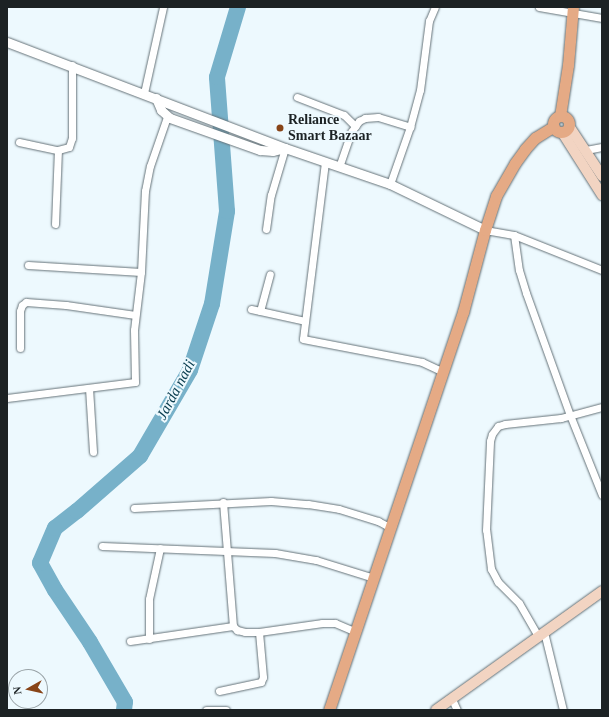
<!DOCTYPE html>
<html>
<head>
<meta charset="utf-8">
<style>
	body { margin:0 }
	#map { position:relative; width:609px; height:717px; overflow:hidden; background:#edf9fe; font-family:"Times New Roman",serif }
	div>[style] { position:absolute }
	[style*='--x'] { left:calc(var(--x)*1px); top:calc(var(--y)*1px); width:calc(var(--w)*1px); rotate:calc(var(--a)*1deg) }
	.river>* { height:16px; margin:-8px; padding:0 8px; transform-origin:8px; border-radius:8px; background:#77b1c9 }
	.roads { filter:drop-shadow(0 0 1px #657278) drop-shadow(0 0 1px #657278) }
	.minor>* { height:7px; margin:-3.5px; padding:0 3.5px; transform-origin:3.5px; border-radius:3.5px; background:#fff }
	.tertiary>* { height:9px; margin:-4.5px; padding:0 4.5px; transform-origin:4.5px; border-radius:4.5px; background:#fff }
	.secondary>* { height:10px; margin:-5px; padding:0 5px; transform-origin:5px; border-radius:5px; background:#f2d4c2 }
	.primary>* { height:11px; margin:-5.5px; padding:0 5.5px; transform-origin:5.5px; border-radius:5.5px; background:#e5aa85 }
	.primary>.ring { margin:-5.5px; padding:0; box-sizing:content-box; background:none; border:11px solid #e5aa85; border-radius:50% }
	.dots>* { width:11px; height:11px; translate:-50% -50%; box-sizing:border-box; border:2px solid #edf9fe; border-radius:50% }
	span { translate:-50% -50%; white-space:nowrap; text-align:center; line-height:1.15; -webkit-text-stroke:4px #edf9fe; paint-order:stroke }
	.poi-label { font-size:14px; color:#1c2224; font-weight:700 }
	.left { translate:0 -50%; text-align:left }
	.water-label { font-size:15px; color:#083c4e; font-style:italic }
	.frame { position:absolute; inset:0; border:8px solid #1c2224; pointer-events:none }
	.north { position:absolute; left:8px; top:669px; width:40px; height:40px; box-sizing:border-box; background:#edf9fe; border:1px solid #99a3a7; border-radius:50%; rotate:262deg; font-size:11px; font-weight:700; line-height:16px; text-align:center; color:#1c2224 }
	.north::after { content:''; display:block; margin:auto; width:14px; height:18px; background:#884418; clip-path:polygon(50% 0,100% 100%,50% 72%,0 100%) }
</style>
</head>
<body>
<div id="map">
	<div class="river">
		<i style="--x:124;--y:710;--w:8;--a:-83"></i>
		<i style="--x:125;--y:702;--w:69;--a:-120.3"></i>
		<i style="--x:90;--y:642;--w:63;--a:-123.9"></i>
		<i style="--x:55;--y:590;--w:31;--a:-119"></i>
		<i style="--x:40;--y:563;--w:38;--a:-67"></i>
		<i style="--x:55;--y:528;--w:28;--a:-38"></i>
		<i style="--x:77;--y:511;--w:84;--a:-41.1"></i>
		<i style="--x:140;--y:456;--w:99;--a:-59.8"></i>
		<i style="--x:190;--y:370;--w:70;--a:-71.6"></i>
		<i style="--x:212;--y:304;--w:94;--a:-80.8"></i>
		<i style="--x:227;--y:211;--w:134;--a:-94.3"></i>
		<i style="--x:217;--y:77;--w:73;--a:-73.3"></i>
	</div>
	<div class="roads">
		<div class="minor">
			<i style="--x:539;--y:7;--w:64;--a:9.9"></i>
			<i style="--x:144;--y:93;--w:88;--a:-77.5"></i>
			<i style="--x:297;--y:97;--w:50;--a:21"></i>
			<i style="--x:344;--y:115;--w:16;--a:45"></i>
			<i style="--x:19;--y:142;--w:40;--a:12"></i>
			<i style="--x:58;--y:150;--w:11;--a:-15"></i>
			<i style="--x:69;--y:147;--w:9;--a:-72"></i>
			<i style="--x:72;--y:138;--w:73;--a:-90"></i>
			<i style="--x:586;--y:150;--w:16;--a:-11"></i>
			<i style="--x:325;--y:162;--w:178;--a:97.1"></i>
			<i style="--x:303;--y:339;--w:121;--a:10.9"></i>
			<i style="--x:422;--y:362;--w:23;--a:25"></i>
			<i style="--x:339;--y:167;--w:37;--a:-71"></i>
			<i style="--x:351;--y:132;--w:14;--a:-54"></i>
			<i style="--x:359;--y:121;--w:7;--a:-27"></i>
			<i style="--x:365;--y:118;--w:13;--a:-4"></i>
			<i style="--x:378;--y:117;--w:34;--a:17"></i>
			<i style="--x:390;--y:184;--w:60;--a:-70.7"></i>
			<i style="--x:410;--y:127;--w:38;--a:-75"></i>
			<i style="--x:420;--y:90;--w:70;--a:-82.6"></i>
			<i style="--x:429;--y:21;--w:15;--a:-67"></i>
			<i style="--x:55;--y:224;--w:74;--a:-87.7"></i>
			<i style="--x:266;--y:229;--w:34;--a:-82"></i>
			<i style="--x:271;--y:195;--w:49;--a:-73.4"></i>
			<i style="--x:485;--y:230;--w:29;--a:10"></i>
			<i style="--x:514;--y:235;--w:95;--a:21.7"></i>
			<i style="--x:514;--y:235;--w:35;--a:82"></i>
			<i style="--x:519;--y:270;--w:24;--a:73"></i>
			<i style="--x:526;--y:293;--w:130;--a:70.2"></i>
			<i style="--x:570;--y:415;--w:86;--a:68.2"></i>
			<i style="--x:28;--y:265;--w:113;--a:3.5"></i>
			<i style="--x:251;--y:309;--w:55;--a:12.5"></i>
			<i style="--x:260;--y:311;--w:38;--a:-75"></i>
			<i style="--x:20;--y:348;--w:37;--a:-90"></i>
			<i style="--x:20;--y:311;--w:6;--a:-72"></i>
			<i style="--x:22;--y:305;--w:5;--a:-37"></i>
			<i style="--x:26;--y:302;--w:40;--a:4.3"></i>
			<i style="--x:66;--y:305;--w:70;--a:8.2"></i>
			<i style="--x:89;--y:388;--w:64;--a:86.4"></i>
			<i style="--x:7;--y:398;--w:129;--a:-7.1"></i>
			<i style="--x:135;--y:382;--w:52;--a:-91.1"></i>
			<i style="--x:134;--y:330;--w:58;--a:-83.1"></i>
			<i style="--x:141;--y:272;--w:81;--a:-87.2"></i>
			<i style="--x:145;--y:191;--w:25;--a:-79"></i>
			<i style="--x:150;--y:166;--w:52;--a:-70.9"></i>
			<i style="--x:223;--y:502;--w:124;--a:85.4"></i>
			<i style="--x:233;--y:626;--w:6;--a:45"></i>
			<i style="--x:237;--y:630;--w:8;--a:14"></i>
			<i style="--x:245;--y:632;--w:14;--a:0"></i>
			<i style="--x:259;--y:632;--w:64;--a:-8.1"></i>
			<i style="--x:322;--y:623;--w:13;--a:0"></i>
			<i style="--x:335;--y:623;--w:23;--a:23"></i>
			<i style="--x:134;--y:508;--w:137;--a:-2.9"></i>
			<i style="--x:271;--y:501;--w:37;--a:5"></i>
			<i style="--x:308;--y:504;--w:31;--a:9"></i>
			<i style="--x:339;--y:509;--w:41;--a:17.1"></i>
			<i style="--x:378;--y:521;--w:15;--a:28"></i>
			<i style="--x:102;--y:546;--w:173;--a:2.3"></i>
			<i style="--x:275;--y:553;--w:42;--a:9.7"></i>
			<i style="--x:316;--y:560;--w:61;--a:17.2"></i>
			<i style="--x:544;--y:632;--w:80;--a:76.3"></i>
			<i style="--x:538;--y:636;--w:38;--a:-120"></i>
			<i style="--x:519;--y:603;--w:30;--a:-135"></i>
			<i style="--x:498;--y:582;--w:15;--a:-118"></i>
			<i style="--x:491;--y:569;--w:39;--a:-97"></i>
			<i style="--x:486;--y:530;--w:89;--a:-87.4"></i>
			<i style="--x:490;--y:441;--w:7;--a:-74"></i>
			<i style="--x:492;--y:434;--w:10;--a:-53"></i>
			<i style="--x:498;--y:426;--w:7;--a:-16"></i>
			<i style="--x:505;--y:424;--w:56;--a:-6.1"></i>
			<i style="--x:561;--y:418;--w:42;--a:-15"></i>
			<i style="--x:149;--y:639;--w:40;--a:-90"></i>
			<i style="--x:149;--y:599;--w:52;--a:-77.8"></i>
			<i style="--x:130;--y:641;--w:104;--a:-8.3"></i>
			<i style="--x:219;--y:691;--w:43;--a:-12.1"></i>
			<i style="--x:261;--y:682;--w:5;--a:-68"></i>
			<i style="--x:263;--y:677;--w:45;--a:-95.1"></i>
			<i style="--x:452;--y:699;--w:12;--a:66"></i>
			<i style="--x:206;--y:710;--w:20;--a:0"></i>
		</div>
		<div class="tertiary">
			<i style="--x:7;--y:42;--w:298;--a:20.9"></i>
			<i style="--x:285;--y:148;--w:111;--a:18.9"></i>
			<i style="--x:390;--y:184;--w:106;--a:25.8"></i>
			<i style="--x:156;--y:98;--w:13;--a:67"></i>
			<i style="--x:161;--y:110;--w:12;--a:42"></i>
			<i style="--x:170;--y:118;--w:96;--a:19.6"></i>
			<i style="--x:260;--y:150;--w:13;--a:4"></i>
			<i style="--x:273;--y:151;--w:12;--a:-14"></i>
		</div>
		<div class="secondary">
			<i style="--x:569;--y:126;--w:60;--a:56.6"></i>
			<i style="--x:562;--y:132;--w:75;--a:57.6"></i>
			<i style="--x:436;--y:710;--w:204;--a:-35.6"></i>
		</div>
		<div class="primary">
			<i class="ring" style="left:553px;top:116px;width:5px;height:5px"></i>
			<i style="--x:560;--y:116;--w:52;--a:-81.1"></i>
			<i style="--x:568;--y:65;--w:58;--a:-85.1"></i>
			<i style="--x:329;--y:710;--w:420;--a:-71.4"></i>
			<i style="--x:463;--y:312;--w:85;--a:-75"></i>
			<i style="--x:485;--y:230;--w:36;--a:-72"></i>
			<i style="--x:496;--y:196;--w:38;--a:-60"></i>
			<i style="--x:515;--y:163;--w:17;--a:-54"></i>
			<i style="--x:525;--y:149;--w:15;--a:-48"></i>
			<i style="--x:535;--y:138;--w:22;--a:-32"></i>
		</div>
	</div>
	<div class="dots">
		<i style="left:280px;top:128px;background:#884418"></i>
	</div>
	<div class="poi-label">
		<span class="left" style="left:288px;top:128px">Reliance<br>Smart Bazaar</span>
	</div>
	<div class="water-label">
		<span style="left:176px;top:390px;rotate:-62deg">Jarda nadi</span>
	</div>
	<div class="frame"></div>
	<div class="north">N</div>
</div>
</body>
</html>
